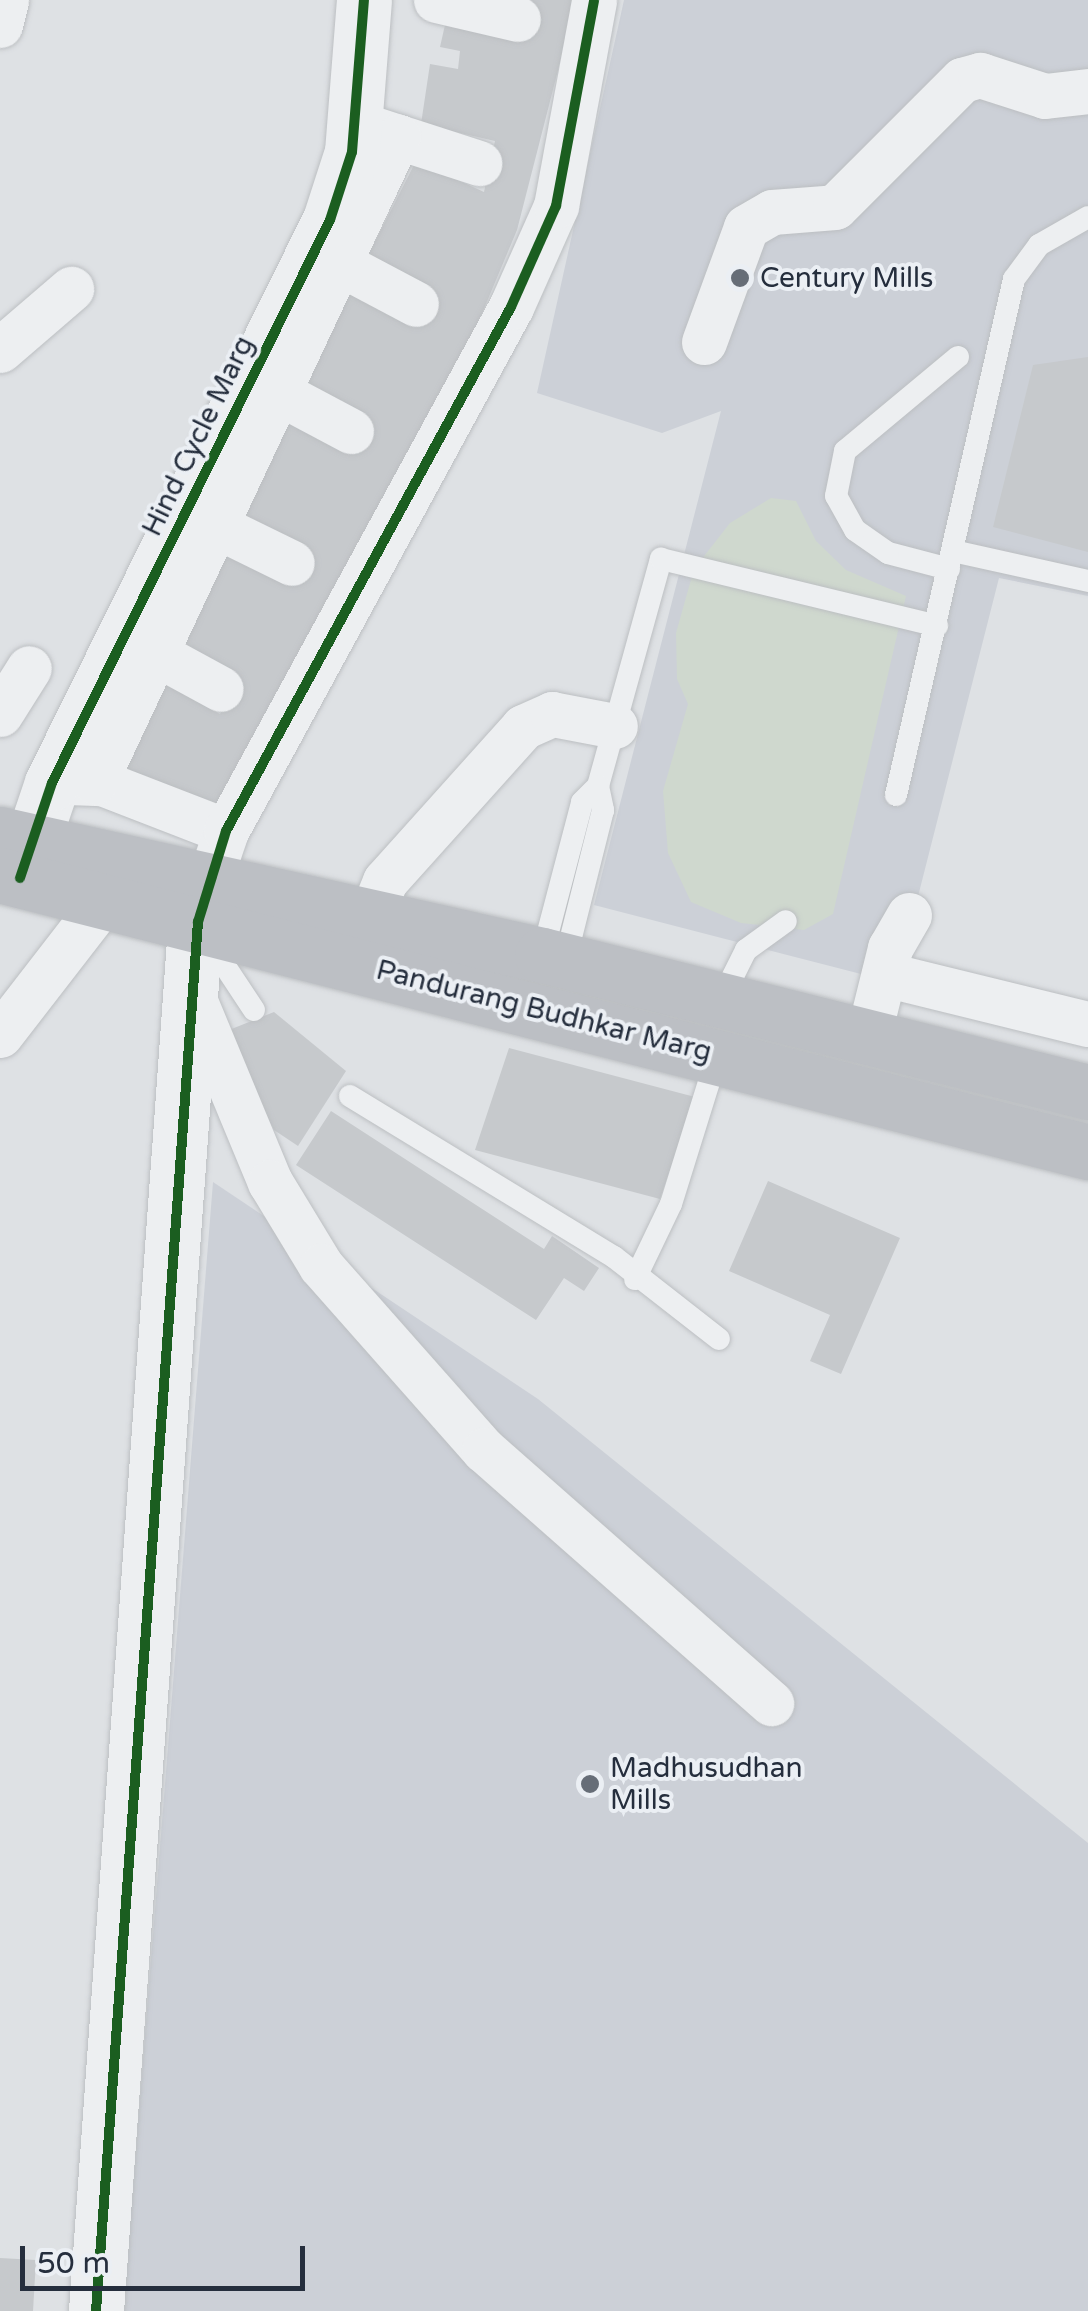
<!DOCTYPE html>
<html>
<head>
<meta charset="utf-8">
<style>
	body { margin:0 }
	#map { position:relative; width:1088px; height:2311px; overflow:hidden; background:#dee1e4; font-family:"Varela Round",sans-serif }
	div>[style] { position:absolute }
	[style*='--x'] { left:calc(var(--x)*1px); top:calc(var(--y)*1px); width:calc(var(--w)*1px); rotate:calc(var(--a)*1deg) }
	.built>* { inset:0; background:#ccd0d7 }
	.green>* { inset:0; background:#cfd8ce }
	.building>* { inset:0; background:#c6c9cc }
	.roads { filter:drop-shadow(0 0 2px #bcbfc2) drop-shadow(0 0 2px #bcbfc2) }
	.service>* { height:22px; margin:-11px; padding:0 11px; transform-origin:11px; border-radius:11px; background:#edeff1 }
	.minor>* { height:45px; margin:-22.5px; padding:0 22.5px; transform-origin:22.5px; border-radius:22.5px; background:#edeff1 }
	.tertiary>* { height:55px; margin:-27.5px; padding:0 27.5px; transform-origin:27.5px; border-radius:27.5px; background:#edeff1 }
	.secondary>* { height:55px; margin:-27.5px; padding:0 27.5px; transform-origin:27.5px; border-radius:27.5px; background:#bcbfc4 }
	.cycleway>* { height:10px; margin:-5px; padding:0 5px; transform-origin:5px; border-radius:5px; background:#1b5e20 }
	.dots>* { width:28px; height:28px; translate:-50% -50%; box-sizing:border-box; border:5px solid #ebeff4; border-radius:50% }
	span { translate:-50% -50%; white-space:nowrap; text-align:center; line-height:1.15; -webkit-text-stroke:8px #ebeff4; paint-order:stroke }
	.poi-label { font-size:28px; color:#252e3d }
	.left { translate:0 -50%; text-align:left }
	.street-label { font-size:28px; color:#252e3d }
	.scale { position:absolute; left:20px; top:2246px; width:285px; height:45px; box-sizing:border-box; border:5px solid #252e3d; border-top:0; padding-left:12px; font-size:30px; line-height:35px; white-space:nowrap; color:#252e3d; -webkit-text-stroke:8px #ebeff4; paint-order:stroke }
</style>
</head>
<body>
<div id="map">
	<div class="built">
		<i style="clip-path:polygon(624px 0,1088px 0,1088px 596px,999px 578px,896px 983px,594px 905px,721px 411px,662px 433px,537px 393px)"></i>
		<i style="clip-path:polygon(213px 1182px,538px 1399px,1088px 1843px,1088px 2311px,123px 2311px)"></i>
	</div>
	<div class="green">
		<i style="clip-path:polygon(771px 498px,796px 501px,816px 541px,846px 570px,906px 596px,833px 914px,804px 930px,741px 923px,691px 902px,668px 853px,663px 791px,688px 704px,677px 679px,676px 633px,694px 569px,730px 523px)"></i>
	</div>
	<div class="building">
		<i style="clip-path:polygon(517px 0,576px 0,517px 230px,470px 342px,219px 818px,106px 776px,155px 679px,220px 714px,240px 679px,174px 643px,285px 419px,351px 454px,366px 421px,300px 389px,416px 161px,484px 192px,495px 141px,421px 124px,430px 64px,458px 69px,460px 51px,440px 47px,447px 16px)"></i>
		<i style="clip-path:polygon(1088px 357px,1088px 552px,993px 527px,1033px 365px)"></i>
		<i style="clip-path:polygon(274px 1012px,346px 1071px,298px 1146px,274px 1130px,224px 1032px)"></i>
		<i style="clip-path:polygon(509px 1048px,695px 1097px,660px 1199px,475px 1150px)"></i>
		<i style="clip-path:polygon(331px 1111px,544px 1249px,552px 1236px,599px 1268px,584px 1291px,564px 1278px,536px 1320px,296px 1165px)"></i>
		<i style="clip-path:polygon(768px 1181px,900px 1238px,841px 1374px,810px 1361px,830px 1315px,729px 1271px)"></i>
		<i style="clip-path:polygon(0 2258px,36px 2260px,33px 2311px,0 2311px)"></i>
	</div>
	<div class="roads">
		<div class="service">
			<i style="--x:953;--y:551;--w:138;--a:12.5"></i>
			<i style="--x:949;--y:569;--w:63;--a:-165.3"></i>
			<i style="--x:888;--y:553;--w:40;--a:-145.1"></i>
			<i style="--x:855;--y:530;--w:39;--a:-119"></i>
			<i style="--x:836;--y:496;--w:46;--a:-78.7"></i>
			<i style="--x:845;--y:451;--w:147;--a:-39.8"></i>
			<i style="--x:598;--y:786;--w:236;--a:-74.5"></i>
			<i style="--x:661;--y:559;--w:284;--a:13.6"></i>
			<i style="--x:896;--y:795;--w:529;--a:-77.12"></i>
			<i style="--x:1014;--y:279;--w:42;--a:-53.7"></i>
			<i style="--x:1039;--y:245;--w:56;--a:-29.7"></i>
			<i style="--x:207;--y:939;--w:85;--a:56.5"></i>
			<i style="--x:542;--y:955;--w:158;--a:-75.3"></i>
			<i style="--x:582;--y:802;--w:23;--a:-45"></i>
			<i style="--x:598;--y:786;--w:25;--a:78"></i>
			<i style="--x:603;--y:810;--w:156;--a:104.1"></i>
			<i style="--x:721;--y:1000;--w:56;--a:-63.4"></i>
			<i style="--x:746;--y:950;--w:49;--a:-35.9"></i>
			<i style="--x:350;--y:1096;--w:309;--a:31.4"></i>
			<i style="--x:614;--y:1257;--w:133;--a:38"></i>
			<i style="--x:635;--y:1279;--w:83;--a:-64.4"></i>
			<i style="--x:671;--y:1204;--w:155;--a:-72.7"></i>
		</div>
		<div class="minor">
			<i style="--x:436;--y:0;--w:84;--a:13"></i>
			<i style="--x:0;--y:25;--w:25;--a:-76"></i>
			<i style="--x:371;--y:128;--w:114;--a:18"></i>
			<i style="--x:316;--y:251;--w:113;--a:27.9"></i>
			<i style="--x:704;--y:342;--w:122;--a:-69.9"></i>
			<i style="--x:746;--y:227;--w:30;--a:-30"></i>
			<i style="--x:772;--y:212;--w:63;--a:-4.5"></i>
			<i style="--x:835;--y:207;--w:180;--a:-45"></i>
			<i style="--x:962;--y:80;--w:19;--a:-16"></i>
			<i style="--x:980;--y:75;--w:68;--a:17.9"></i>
			<i style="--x:1045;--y:96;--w:43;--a:-6.6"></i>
			<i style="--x:0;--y:350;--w:94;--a:-40.7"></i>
			<i style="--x:253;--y:379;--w:111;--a:28"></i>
			<i style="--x:192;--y:514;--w:111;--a:26.1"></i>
			<i style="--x:131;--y:640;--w:102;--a:28.6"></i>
			<i style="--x:0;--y:714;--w:54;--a:-57.8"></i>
			<i style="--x:68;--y:782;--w:34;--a:2"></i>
			<i style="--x:102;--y:783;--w:133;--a:21.2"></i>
			<i style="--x:95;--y:782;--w:713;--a:-64.84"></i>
			<i style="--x:208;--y:884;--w:56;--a:-71.2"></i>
			<i style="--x:226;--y:831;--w:596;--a:-61.46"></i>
			<i style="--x:511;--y:307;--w:111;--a:-66"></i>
			<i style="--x:556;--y:206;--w:209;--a:-79.5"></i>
			<i style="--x:370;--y:918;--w:40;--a:-68"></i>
			<i style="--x:385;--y:881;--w:207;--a:-48.1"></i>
			<i style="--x:523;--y:727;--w:32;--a:-24"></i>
			<i style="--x:552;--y:714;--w:64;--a:10.8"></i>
			<i style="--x:884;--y:974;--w:210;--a:13.8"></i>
			<i style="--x:192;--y:994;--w:204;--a:67.5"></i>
			<i style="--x:270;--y:1182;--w:98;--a:58.7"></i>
			<i style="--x:321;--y:1266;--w:246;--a:48.5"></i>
			<i style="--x:484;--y:1450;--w:383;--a:41.4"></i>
			<i style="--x:0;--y:1035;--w:172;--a:-52.3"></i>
			<i style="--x:868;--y:1037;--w:92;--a:-76.1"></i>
			<i style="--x:890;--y:948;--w:38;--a:-60"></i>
		</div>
		<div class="tertiary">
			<i style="--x:20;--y:878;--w:100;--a:-71.4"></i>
			<i style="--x:52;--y:783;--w:628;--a:-63.72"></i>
			<i style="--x:330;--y:220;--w:71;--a:-72.1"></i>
			<i style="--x:352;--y:152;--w:152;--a:-85.5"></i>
			<i style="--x:96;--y:2311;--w:1373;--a:-85.91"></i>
			<i style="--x:194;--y:942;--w:60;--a:-76.4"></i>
		</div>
		<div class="secondary">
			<i style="--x:0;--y:834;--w:555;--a:12.58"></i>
			<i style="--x:542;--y:955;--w:563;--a:14.09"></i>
			<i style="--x:0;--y:875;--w:1123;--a:14.28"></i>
		</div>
	</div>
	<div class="cycleway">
		<i style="--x:20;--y:878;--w:100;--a:-71.4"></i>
		<i style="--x:52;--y:783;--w:628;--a:-63.72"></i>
		<i style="--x:330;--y:220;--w:71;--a:-72.1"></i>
		<i style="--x:352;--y:152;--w:152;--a:-85.5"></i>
		<i style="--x:96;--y:2311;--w:1393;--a:-85.8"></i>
		<i style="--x:198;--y:922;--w:95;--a:-72.9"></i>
		<i style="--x:226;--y:831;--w:596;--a:-61.46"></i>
		<i style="--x:511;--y:307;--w:111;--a:-66"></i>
		<i style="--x:556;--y:206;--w:209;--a:-79.5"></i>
	</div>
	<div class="dots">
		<i style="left:740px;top:278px;background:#666d77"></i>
		<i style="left:590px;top:1784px;background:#666d77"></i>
	</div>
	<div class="poi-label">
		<span class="left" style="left:760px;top:278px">Century Mills</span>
		<span class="left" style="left:610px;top:1784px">Madhusudhan<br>Mills</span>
	</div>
	<div class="street-label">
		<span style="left:198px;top:436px;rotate:-64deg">Hind Cycle Marg</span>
		<span style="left:544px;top:1011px;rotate:14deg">Pandurang Budhkar Marg</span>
	</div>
	<div class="scale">50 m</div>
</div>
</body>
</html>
